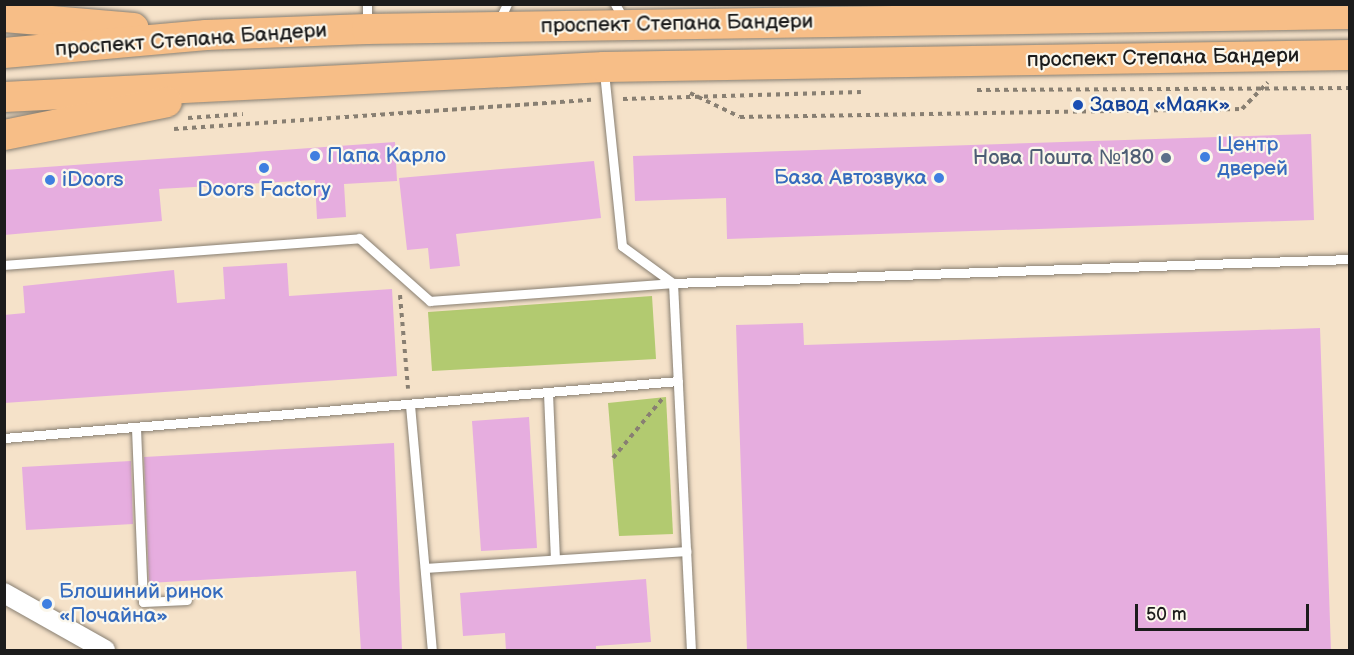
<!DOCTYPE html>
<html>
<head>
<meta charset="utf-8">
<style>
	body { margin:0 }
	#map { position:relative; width:1354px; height:655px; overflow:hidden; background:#f5e2c9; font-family:"Balsamiq Sans",sans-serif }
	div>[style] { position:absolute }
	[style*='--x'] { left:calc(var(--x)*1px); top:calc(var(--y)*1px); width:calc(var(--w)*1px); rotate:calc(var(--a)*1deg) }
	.green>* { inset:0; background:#b2ca70 }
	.building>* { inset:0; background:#e6addf }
	.path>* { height:4px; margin-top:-2px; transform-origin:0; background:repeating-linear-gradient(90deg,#887f72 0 4.5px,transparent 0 9px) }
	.roads { filter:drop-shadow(0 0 2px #887f72) drop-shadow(0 0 2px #887f72) }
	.service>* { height:9px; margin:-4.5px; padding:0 4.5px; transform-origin:4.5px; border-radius:4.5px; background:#fff }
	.minor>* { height:20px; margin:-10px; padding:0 10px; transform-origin:10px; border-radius:10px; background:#fff }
	.primary>* { height:30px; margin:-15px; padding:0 15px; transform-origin:15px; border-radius:15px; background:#f7be87 }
	.dots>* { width:16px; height:16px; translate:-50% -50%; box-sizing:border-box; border:3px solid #fbf7ec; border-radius:50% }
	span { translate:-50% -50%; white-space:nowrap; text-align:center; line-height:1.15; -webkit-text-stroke:4.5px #fbf7ec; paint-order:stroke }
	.street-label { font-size:21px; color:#1c1c1c }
	.transit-label { font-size:21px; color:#164399 }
	.left { translate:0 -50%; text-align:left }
	.shop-label { font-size:21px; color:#366cbe }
	.right { translate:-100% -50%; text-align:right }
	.service-label { font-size:21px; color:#4e5e75 }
	.frame { position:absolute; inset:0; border:6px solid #1c1c1c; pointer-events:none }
	.scale { position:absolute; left:1135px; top:604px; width:174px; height:27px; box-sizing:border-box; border:3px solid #1c1c1c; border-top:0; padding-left:8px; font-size:18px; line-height:21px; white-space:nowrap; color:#1c1c1c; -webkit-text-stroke:4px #fbf7ec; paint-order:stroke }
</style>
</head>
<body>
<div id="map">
	<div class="green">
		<i style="clip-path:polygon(652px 296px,656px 359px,432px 371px,428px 312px)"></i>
		<i style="clip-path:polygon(666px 397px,673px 534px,619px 536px,608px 403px)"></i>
	</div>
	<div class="building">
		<i style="clip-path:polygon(1311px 134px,1314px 220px,727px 239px,726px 198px,635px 201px,633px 156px)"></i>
		<i style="clip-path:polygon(395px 142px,397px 181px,344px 184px,346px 217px,317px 219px,315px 180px,159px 189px,162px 221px,4px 235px,4px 170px)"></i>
		<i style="clip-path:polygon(594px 161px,601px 218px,456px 234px,460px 266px,430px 269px,428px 248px,407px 250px,399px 178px)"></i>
		<i style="clip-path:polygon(287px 263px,289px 296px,392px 289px,397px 376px,4px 403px,4px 315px,25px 313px,23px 286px,174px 270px,177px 303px,225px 299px,223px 267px)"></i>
		<i style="clip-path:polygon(803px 323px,804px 345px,1320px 328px,1331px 651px,747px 651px,736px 325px)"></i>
		<i style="clip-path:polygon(529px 417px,537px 548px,481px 551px,472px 421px)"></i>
		<i style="clip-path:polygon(394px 443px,402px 651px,361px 651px,356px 571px,149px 583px,144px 457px)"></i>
		<i style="clip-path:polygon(131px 461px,133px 524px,26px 530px,22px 467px)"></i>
		<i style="clip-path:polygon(646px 579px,651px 642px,596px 646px,596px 651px,506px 651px,505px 633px,463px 636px,460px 593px)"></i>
	</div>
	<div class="path">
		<i style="--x:977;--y:90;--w:373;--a:-0.3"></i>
		<i style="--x:690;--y:93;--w:55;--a:25.6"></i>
		<i style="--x:740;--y:117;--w:502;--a:-0.91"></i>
		<i style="--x:1242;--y:109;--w:37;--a:-46"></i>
		<i style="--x:623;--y:99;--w:238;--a:-1.7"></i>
		<i style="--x:188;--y:118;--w:55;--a:-4.2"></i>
		<i style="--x:174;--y:129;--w:418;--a:-4"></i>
		<i style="--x:400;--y:295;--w:94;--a:85.1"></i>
		<i style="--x:613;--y:458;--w:78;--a:-50.2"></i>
	</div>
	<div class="roads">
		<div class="service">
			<i style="--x:615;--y:4;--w:20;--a:60"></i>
			<i style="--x:499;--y:21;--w:19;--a:-65"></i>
			<i style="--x:367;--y:24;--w:20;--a:-90"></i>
			<i style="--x:604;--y:72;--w:175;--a:84.1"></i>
			<i style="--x:622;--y:246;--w:63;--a:36"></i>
			<i style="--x:4;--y:265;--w:356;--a:-4.3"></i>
			<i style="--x:359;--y:238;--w:95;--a:41.6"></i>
			<i style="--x:430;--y:301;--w:244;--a:-4.2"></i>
			<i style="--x:673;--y:283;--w:677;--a:-2.03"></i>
			<i style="--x:673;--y:283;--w:367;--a:87.2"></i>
			<i style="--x:548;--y:393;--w:166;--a:87.6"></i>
			<i style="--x:410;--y:405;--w:246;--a:84.9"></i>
			<i style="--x:136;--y:428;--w:174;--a:87.7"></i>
			<i style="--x:143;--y:602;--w:44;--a:-2.6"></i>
			<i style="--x:4;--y:438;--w:676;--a:-4.83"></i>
			<i style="--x:425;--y:568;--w:262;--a:-3.7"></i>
		</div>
		<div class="minor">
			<i style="--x:4;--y:593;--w:116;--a:29.4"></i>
		</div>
		<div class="primary">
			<i style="--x:4;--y:17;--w:130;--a:4.8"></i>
			<i style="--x:4;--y:53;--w:203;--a:-5.1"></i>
			<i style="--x:206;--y:35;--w:161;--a:-2.1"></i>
			<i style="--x:367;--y:29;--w:983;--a:-0.87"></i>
			<i style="--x:4;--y:97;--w:601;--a:-2.86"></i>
			<i style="--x:604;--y:67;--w:746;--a:-0.92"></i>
			<i style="--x:4;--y:135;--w:166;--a:-11.4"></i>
		</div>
	</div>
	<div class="dots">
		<i style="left:1078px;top:105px;background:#1a4fb4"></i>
		<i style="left:315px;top:156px;background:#3f7fe0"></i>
		<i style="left:1205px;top:157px;background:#3f7fe0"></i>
		<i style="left:1166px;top:158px;background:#5c6f8a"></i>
		<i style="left:264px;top:168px;background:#3f7fe0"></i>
		<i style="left:939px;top:178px;background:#3f7fe0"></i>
		<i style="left:50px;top:180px;background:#3f7fe0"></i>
		<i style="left:47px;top:604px;background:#3f7fe0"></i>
	</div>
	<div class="street-label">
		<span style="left:677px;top:24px;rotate:-1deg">проспект Степана Бандери</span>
		<span style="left:191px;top:40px;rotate:-4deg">проспект Степана Бандери</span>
		<span style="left:1163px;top:58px;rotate:-1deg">проспект Степана Бандери</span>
	</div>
	<div class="transit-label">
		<span class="left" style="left:1090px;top:105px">Завод «Маяк»</span>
	</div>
	<div class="shop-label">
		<span class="left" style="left:1217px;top:157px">Центр<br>дверей</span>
		<span class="left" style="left:327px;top:156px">Папа Карло</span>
		<span class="right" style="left:927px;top:178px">База Автозвука</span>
		<span class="left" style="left:62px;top:180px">iDoors</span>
		<span style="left:264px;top:190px">Doors Factory</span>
		<span class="left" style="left:59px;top:604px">Блошиний ринок<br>«Почайна»</span>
	</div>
	<div class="service-label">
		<span class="right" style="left:1154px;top:158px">Нова Пошта №180</span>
	</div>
	<div class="frame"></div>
	<div class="scale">50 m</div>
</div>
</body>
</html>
